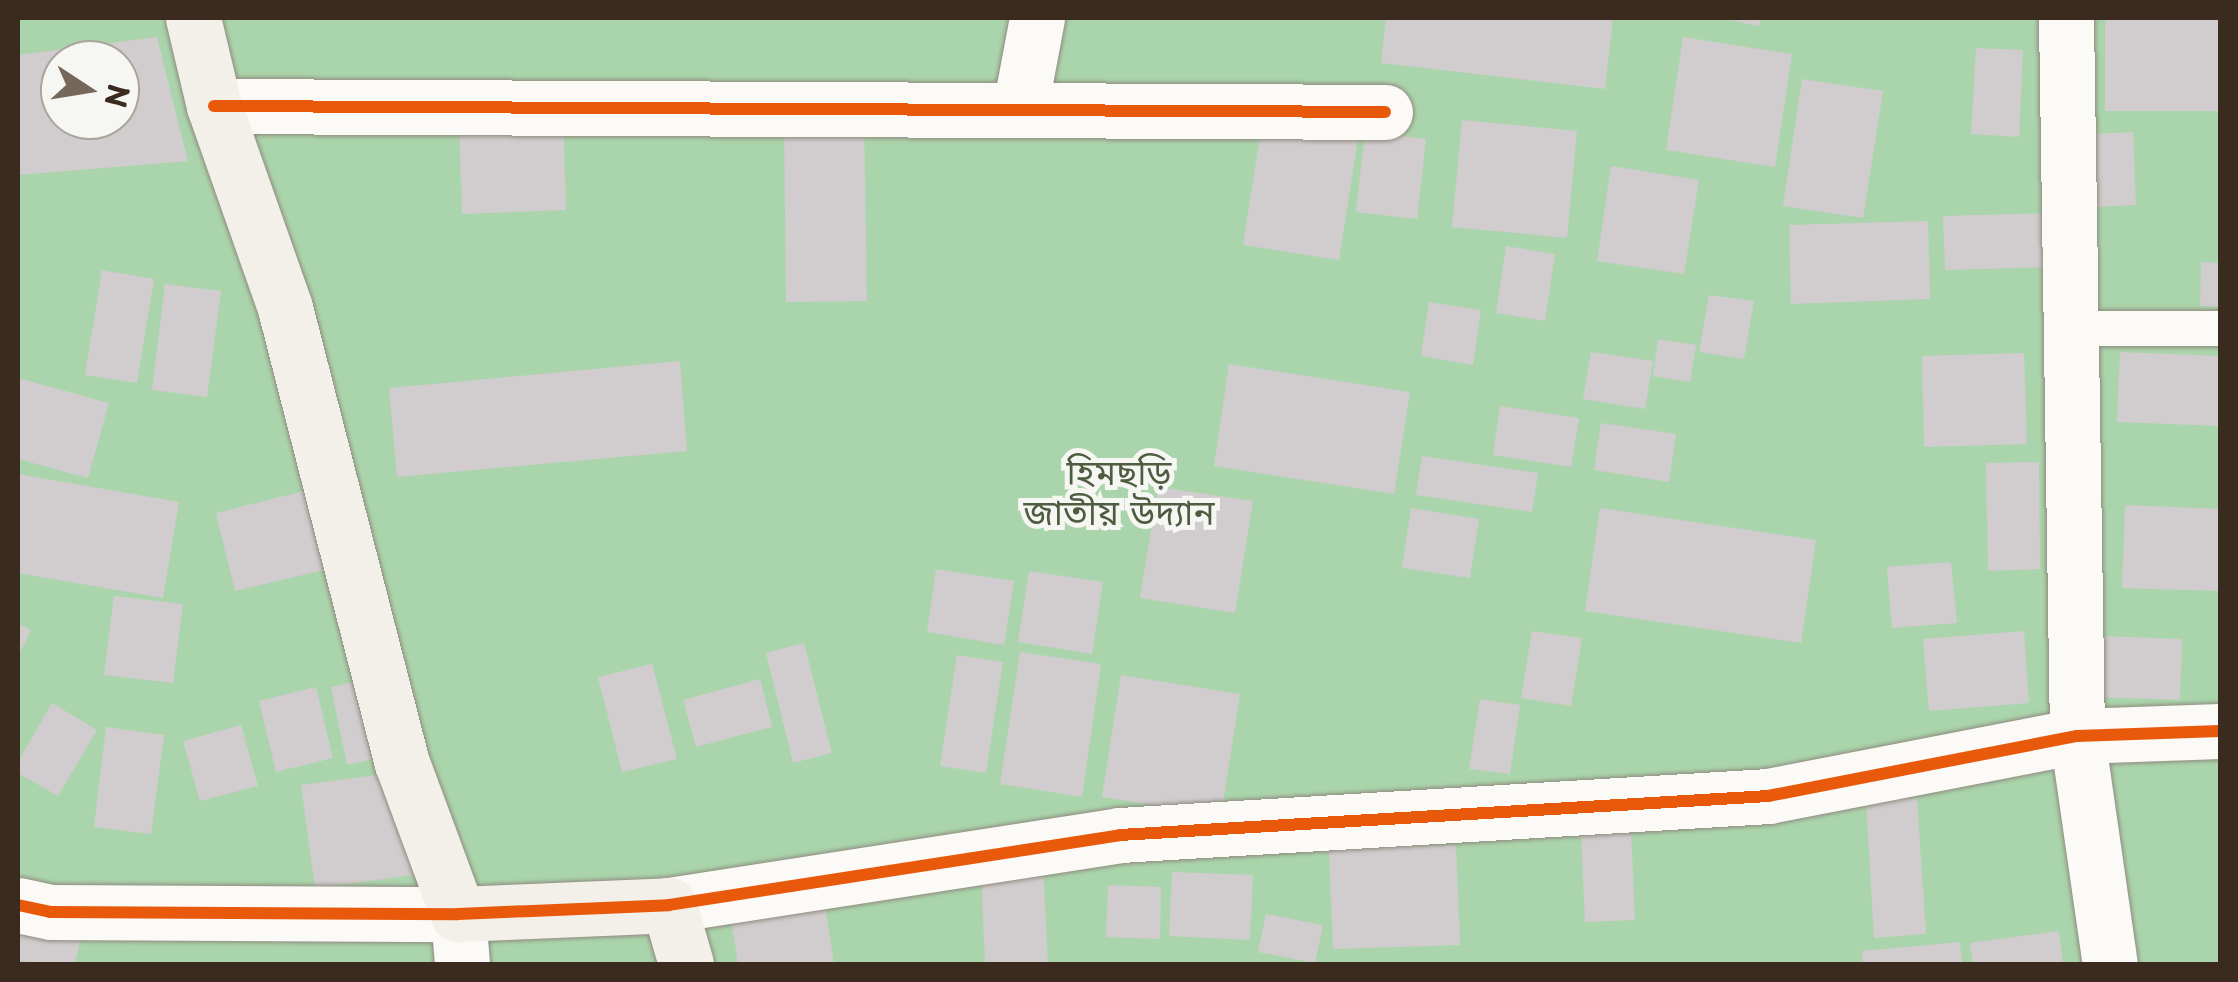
<!DOCTYPE html>
<html>
<head>
<meta charset="utf-8">
<style>
	body { margin:0 }
	#map { position:relative; width:2238px; height:982px; overflow:hidden; background:#e2dccb; font-family:"Playpen Sans","Noto Sans Bengali",sans-serif }
	div>[style] { position:absolute }
	[style*='--x'] { left:calc(var(--x)*1px); top:calc(var(--y)*1px); width:calc(var(--w)*1px); rotate:calc(var(--a)*1deg) }
	.green>* { inset:0; background:#aad5ac }
	.building>* { inset:0; background:#d1ccce }
	.roads { filter:drop-shadow(0 0 2px #908a7f) drop-shadow(0 0 2px #908a7f) }
	.lane>* { height:35px; margin:-17.5px; padding:0 17.5px; transform-origin:17.5px; border-radius:17.5px; background:#fbfaf7 }
	.street>* { height:55px; margin:-27.5px; padding:0 27.5px; transform-origin:27.5px; border-radius:27.5px; background:#fbfaf7 }
	.secondary>* { height:55px; margin:-27.5px; padding:0 27.5px; transform-origin:27.5px; border-radius:27.5px; background:#f3f0e9 }
	.cycleway>* { height:12px; margin:-6px; padding:0 6px; transform-origin:6px; border-radius:6px; background:#e8590c }
	span { translate:-50% -50%; white-space:nowrap; text-align:center; line-height:1.15; -webkit-text-stroke:10px #f6f6f2; paint-order:stroke }
	.park-label { font-size:35px; color:#4e5c41 }
	.frame { position:absolute; inset:0; border:20px solid #3b2a1e; pointer-events:none }
	.north { position:absolute; left:40px; top:40px; width:100px; height:100px; box-sizing:border-box; background:#f6f6f2; border:2px solid #aba49d; border-radius:50%; rotate:102deg; font-size:28px; font-weight:700; line-height:40px; text-align:center; color:#3b2a1e }
	.north::after { content:''; display:block; margin:auto; width:35px; height:45px; background:#75685b; clip-path:polygon(50% 0,100% 100%,50% 72%,0 100%) }
</style>
</head>
<body>
<div id="map">
	<div class="green">
		<i style="clip-path:polygon(evenodd,18px 18px,2220px 18px,2220px 964px,18px 964px,18px 18px,60px 60px,120px 60px,120px 120px,60px 120px,60px 60px)"></i>
	</div>
	<div class="building">
		<i style="clip-path:polygon(1386px 18px,1613px 18px,1605px 89px,1381px 63px)"></i>
		<i style="clip-path:polygon(1720px 18px,1761px 18px,1759px 26px)"></i>
		<i style="clip-path:polygon(2105px 19px,2220px 19px,2220px 111px,2105px 111px)"></i>
		<i style="clip-path:polygon(evenodd,157px 37px,188px 161px,18px 175px,18px 55px,157px 37px,60px 60px,120px 60px,120px 120px,60px 120px,60px 60px)"></i>
		<i style="clip-path:polygon(1683px 37px,1792px 54px,1775px 167px,1666px 150px)"></i>
		<i style="clip-path:polygon(1976px 48px,2023px 50px,2019px 137px,1971px 134px)"></i>
		<i style="clip-path:polygon(1802px 79px,1883px 91px,1863px 218px,1783px 206px)"></i>
		<i style="clip-path:polygon(563px 114px,566px 210px,462px 214px,459px 117px)"></i>
		<i style="clip-path:polygon(864px 118px,867px 301px,786px 302px,784px 119px)"></i>
		<i style="clip-path:polygon(1462px 120px,1577px 131px,1567px 238px,1452px 227px)"></i>
		<i style="clip-path:polygon(1262px 124px,1358px 139px,1339px 260px,1243px 245px)"></i>
		<i style="clip-path:polygon(1365px 132px,1426px 139px,1417px 219px,1356px 212px)"></i>
		<i style="clip-path:polygon(2133px 132px,2136px 205px,2095px 207px,2092px 134px)"></i>
		<i style="clip-path:polygon(1611px 166px,1699px 180px,1684px 274px,1597px 261px)"></i>
		<i style="clip-path:polygon(2048px 213px,2049px 267px,1945px 270px,1943px 216px)"></i>
		<i style="clip-path:polygon(1928px 221px,1930px 299px,1791px 304px,1789px 225px)"></i>
		<i style="clip-path:polygon(1506px 246px,1555px 254px,1545px 321px,1496px 313px)"></i>
		<i style="clip-path:polygon(2201px 262px,2220px 263px,2220px 307px,2200px 306px)"></i>
		<i style="clip-path:polygon(102px 270px,154px 279px,137px 383px,85px 375px)"></i>
		<i style="clip-path:polygon(165px 284px,221px 291px,207px 397px,152px 390px)"></i>
		<i style="clip-path:polygon(1709px 295px,1754px 301px,1744px 359px,1699px 352px)"></i>
		<i style="clip-path:polygon(1429px 302px,1481px 310px,1473px 365px,1421px 356px)"></i>
		<i style="clip-path:polygon(1658px 339px,1696px 345px,1690px 382px,1653px 376px)"></i>
		<i style="clip-path:polygon(1591px 352px,1653px 361px,1645px 409px,1583px 399px)"></i>
		<i style="clip-path:polygon(2120px 352px,2220px 356px,2220px 426px,2117px 422px)"></i>
		<i style="clip-path:polygon(2024px 353px,2027px 444px,1924px 447px,1922px 356px)"></i>
		<i style="clip-path:polygon(680px 361px,687px 451px,397px 477px,389px 388px)"></i>
		<i style="clip-path:polygon(1229px 364px,1410px 392px,1394px 494px,1214px 466px)"></i>
		<i style="clip-path:polygon(18px 378px,109px 403px,88px 478px,18px 459px)"></i>
		<i style="clip-path:polygon(1500px 406px,1579px 418px,1571px 467px,1493px 455px)"></i>
		<i style="clip-path:polygon(1601px 423px,1676px 434px,1669px 482px,1594px 470px)"></i>
		<i style="clip-path:polygon(1422px 456px,1538px 473px,1532px 512px,1416px 495px)"></i>
		<i style="clip-path:polygon(2039px 462px,2040px 569px,1988px 571px,1986px 463px)"></i>
		<i style="clip-path:polygon(18px 474px,179px 502px,163px 598px,18px 573px)"></i>
		<i style="clip-path:polygon(1158px 487px,1253px 501px,1235px 613px,1140px 598px)"></i>
		<i style="clip-path:polygon(304px 491px,324px 570px,235px 591px,216px 513px)"></i>
		<i style="clip-path:polygon(2125px 505px,2220px 509px,2220px 591px,2122px 588px)"></i>
		<i style="clip-path:polygon(1411px 508px,1479px 519px,1470px 578px,1402px 568px)"></i>
		<i style="clip-path:polygon(1600px 508px,1816px 540px,1801px 643px,1585px 611px)"></i>
		<i style="clip-path:polygon(1951px 562px,1957px 623px,1892px 628px,1887px 567px)"></i>
		<i style="clip-path:polygon(936px 569px,1014px 581px,1004px 645px,927px 632px)"></i>
		<i style="clip-path:polygon(1029px 571px,1103px 582px,1092px 654px,1018px 642px)"></i>
		<i style="clip-path:polygon(114px 596px,183px 604px,173px 683px,104px 675px)"></i>
		<i style="clip-path:polygon(18px 623px,31px 630px,18px 657px)"></i>
		<i style="clip-path:polygon(1532px 631px,1582px 638px,1571px 706px,1521px 698px)"></i>
		<i style="clip-path:polygon(2024px 631px,2029px 703px,1929px 711px,1923px 639px)"></i>
		<i style="clip-path:polygon(2100px 636px,2182px 639px,2180px 700px,2097px 697px)"></i>
		<i style="clip-path:polygon(804px 643px,832px 753px,793px 763px,766px 653px)"></i>
		<i style="clip-path:polygon(1020px 652px,1101px 664px,1082px 797px,1000px 784px)"></i>
		<i style="clip-path:polygon(957px 655px,1003px 662px,986px 773px,940px 766px)"></i>
		<i style="clip-path:polygon(652px 664px,677px 759px,622px 772px,598px 677px)"></i>
		<i style="clip-path:polygon(1121px 675px,1240px 694px,1221px 815px,1102px 797px)"></i>
		<i style="clip-path:polygon(376px 677px,392px 755px,347px 765px,331px 687px)"></i>
		<i style="clip-path:polygon(760px 679px,772px 727px,696px 747px,683px 700px)"></i>
		<i style="clip-path:polygon(316px 687px,333px 758px,276px 772px,259px 701px)"></i>
		<i style="clip-path:polygon(1480px 699px,1520px 705px,1510px 774px,1469px 769px)"></i>
		<i style="clip-path:polygon(52px 703px,97px 730px,58px 796px,18px 773px,18px 762px)"></i>
		<i style="clip-path:polygon(241px 725px,258px 786px,200px 801px,183px 741px)"></i>
		<i style="clip-path:polygon(106px 727px,164px 735px,151px 834px,94px 827px)"></i>
		<i style="clip-path:polygon(400px 772px,414px 875px,315px 888px,301px 785px)"></i>
		<i style="clip-path:polygon(1917px 798px,1926px 934px,1874px 938px,1866px 801px)"></i>
		<i style="clip-path:polygon(1631px 830px,1635px 920px,1585px 922px,1581px 832px)"></i>
		<i style="clip-path:polygon(1456px 845px,1460px 945px,1333px 949px,1329px 849px)"></i>
		<i style="clip-path:polygon(1043px 865px,1048px 964px,985px 964px,981px 868px)"></i>
		<i style="clip-path:polygon(1172px 872px,1253px 875px,1250px 940px,1169px 936px)"></i>
		<i style="clip-path:polygon(1108px 885px,1161px 887px,1160px 939px,1106px 937px)"></i>
		<i style="clip-path:polygon(825px 905px,834px 964px,738px 964px,731px 919px)"></i>
		<i style="clip-path:polygon(1266px 914px,1323px 925px,1315px 963px,1258px 952px)"></i>
		<i style="clip-path:polygon(18px 920px,82px 934px,75px 964px,18px 961px)"></i>
		<i style="clip-path:polygon(2059px 931px,2063px 964px,1973px 964px,1970px 943px)"></i>
		<i style="clip-path:polygon(1960px 942px,1962px 964px,1863px 964px,1862px 951px)"></i>
	</div>
	<div class="roads">
		<div class="lane">
			<i style="--x:2070;--y:328;--w:150;--a:0"></i>
		</div>
		<div class="street">
			<i style="--x:2066;--y:18;--w:718;--a:89.12"></i>
			<i style="--x:2077;--y:736;--w:230;--a:81.8"></i>
			<i style="--x:214;--y:106;--w:1171;--a:0.29"></i>
			<i style="--x:1020;--y:108;--w:92;--a:-79.3"></i>
			<i style="--x:18;--y:905;--w:33;--a:12"></i>
			<i style="--x:50;--y:912;--w:408;--a:0.3"></i>
			<i style="--x:458;--y:914;--w:50;--a:85.4"></i>
			<i style="--x:669;--y:905;--w:456;--a:-8.8"></i>
			<i style="--x:1120;--y:835;--w:649;--a:-3.44"></i>
			<i style="--x:1768;--y:796;--w:315;--a:-11"></i>
			<i style="--x:2077;--y:736;--w:143;--a:-2"></i>
		</div>
		<div class="secondary">
			<i style="--x:193;--y:18;--w:90;--a:76.6"></i>
			<i style="--x:214;--y:106;--w:214;--a:70.6"></i>
			<i style="--x:285;--y:308;--w:470;--a:75.6"></i>
			<i style="--x:402;--y:763;--w:161;--a:69.7"></i>
			<i style="--x:458;--y:914;--w:211;--a:-2.4"></i>
			<i style="--x:669;--y:905;--w:61;--a:73.9"></i>
		</div>
	</div>
	<div class="cycleway">
		<i style="--x:214;--y:106;--w:1171;--a:0.29"></i>
		<i style="--x:18;--y:905;--w:33;--a:12"></i>
		<i style="--x:50;--y:912;--w:408;--a:0.3"></i>
		<i style="--x:458;--y:914;--w:211;--a:-2.4"></i>
		<i style="--x:669;--y:905;--w:456;--a:-8.8"></i>
		<i style="--x:1120;--y:835;--w:649;--a:-3.44"></i>
		<i style="--x:1768;--y:796;--w:315;--a:-11"></i>
		<i style="--x:2077;--y:736;--w:143;--a:-2"></i>
	</div>
	<div class="park-label">
		<span style="left:1119px;top:491px">হিমছড়ি<br>জাতীয় উদ্যান</span>
	</div>
	<div class="frame"></div>
	<div class="north">N</div>
</div>
</body>
</html>
